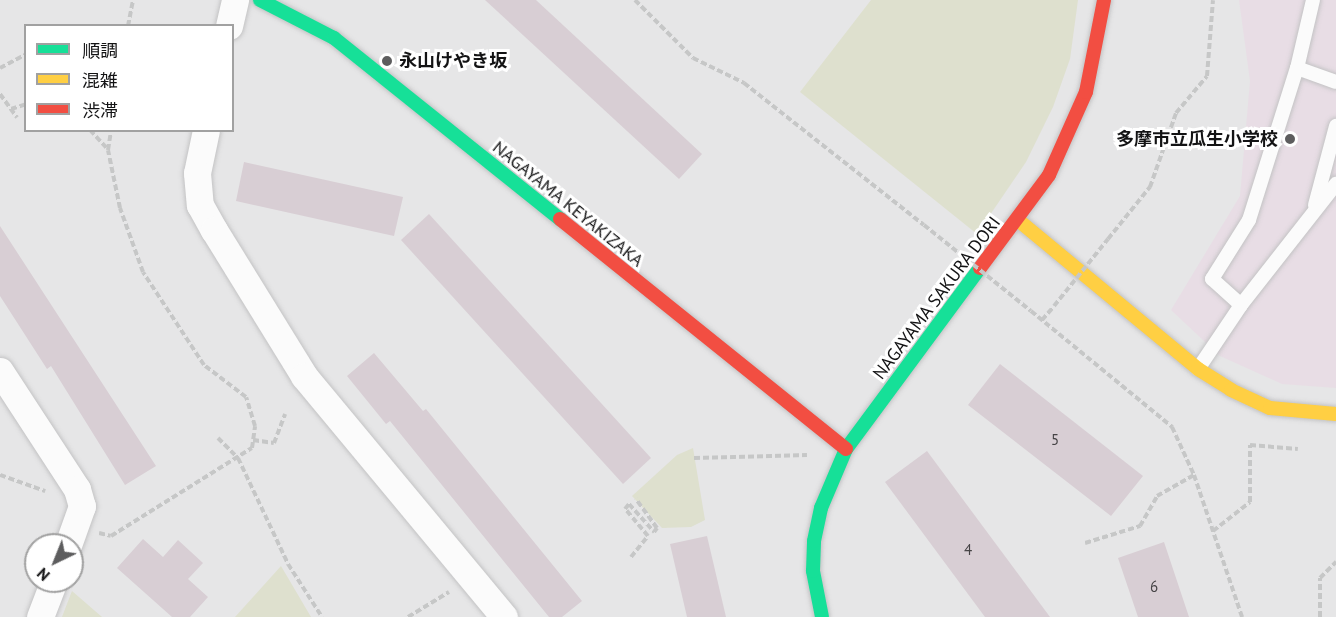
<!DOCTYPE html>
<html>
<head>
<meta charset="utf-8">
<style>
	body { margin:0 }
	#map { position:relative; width:1336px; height:617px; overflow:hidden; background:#e6e6e7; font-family:"PT Sans","Noto Sans JP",sans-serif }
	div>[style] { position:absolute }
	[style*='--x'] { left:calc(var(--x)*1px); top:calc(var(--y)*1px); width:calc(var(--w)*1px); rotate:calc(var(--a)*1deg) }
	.education>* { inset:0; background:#e8dde5 }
	.green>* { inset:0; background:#dee0ce }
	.building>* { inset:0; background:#d8ced4 }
	.path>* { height:4px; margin-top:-2px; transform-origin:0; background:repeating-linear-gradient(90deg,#c6c7c7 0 6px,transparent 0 9px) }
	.roads { filter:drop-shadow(0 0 2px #c3c3c4) drop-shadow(0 0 2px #c3c3c4) }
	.lane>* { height:14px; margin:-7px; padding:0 7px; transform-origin:7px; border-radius:7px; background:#fbfbfb }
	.street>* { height:27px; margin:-13.5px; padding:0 13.5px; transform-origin:13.5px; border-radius:13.5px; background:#fbfbfb }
	.fast>* { height:14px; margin:-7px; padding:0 7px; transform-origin:7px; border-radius:7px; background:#16e098 }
	.slow>* { height:14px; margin:-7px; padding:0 7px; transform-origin:7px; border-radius:7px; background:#ffcf43 }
	.jam>* { height:14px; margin:-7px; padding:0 7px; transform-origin:7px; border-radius:7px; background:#f24e42 }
	.path-bridge>* { height:4px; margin-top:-2px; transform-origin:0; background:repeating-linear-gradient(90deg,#c6c7c7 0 6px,transparent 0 9px) }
	.dots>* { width:16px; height:16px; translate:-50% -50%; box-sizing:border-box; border:3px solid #fff; border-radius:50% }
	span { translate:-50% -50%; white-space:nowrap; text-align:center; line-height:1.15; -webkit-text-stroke:6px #fff; paint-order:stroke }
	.number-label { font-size:15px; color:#454345 }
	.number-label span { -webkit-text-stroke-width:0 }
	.poi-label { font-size:18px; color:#131314; font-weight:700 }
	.left { translate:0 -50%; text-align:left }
	.right { translate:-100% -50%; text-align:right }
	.street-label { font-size:18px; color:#131314 }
	.legend { position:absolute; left:24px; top:24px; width:210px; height:108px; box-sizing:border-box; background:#fff; border:2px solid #a1a1a1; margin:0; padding:8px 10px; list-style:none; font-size:18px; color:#131314 }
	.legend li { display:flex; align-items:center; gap:12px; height:30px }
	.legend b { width:30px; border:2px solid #a1a1a1 }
	.north { position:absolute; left:24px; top:533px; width:60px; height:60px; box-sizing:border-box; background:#fff; border:2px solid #a1a1a1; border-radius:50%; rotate:223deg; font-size:16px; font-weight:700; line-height:24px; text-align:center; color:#131314 }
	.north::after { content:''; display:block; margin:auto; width:21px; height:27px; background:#5d5d5e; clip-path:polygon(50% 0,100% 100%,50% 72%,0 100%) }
</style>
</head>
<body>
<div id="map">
	<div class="education">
		<i style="clip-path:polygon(1239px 0,1336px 0,1336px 388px,1282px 384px,1220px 356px,1171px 310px,1240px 196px,1250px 81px)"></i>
	</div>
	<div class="green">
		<i style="clip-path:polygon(871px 0,1078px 0,1070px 59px,1053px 107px,1026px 162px,977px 234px,800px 92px)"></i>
		<i style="clip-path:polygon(693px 448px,705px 520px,691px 527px,662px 528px,632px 496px,677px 455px)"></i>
		<i style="clip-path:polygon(281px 566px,311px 617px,235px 617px)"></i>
		<i style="clip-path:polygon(72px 591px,102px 617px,62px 617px)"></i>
	</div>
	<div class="building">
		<i style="clip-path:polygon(485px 0,536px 0,702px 154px,679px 179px)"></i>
		<i style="clip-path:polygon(244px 162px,403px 197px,394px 236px,236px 201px)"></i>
		<i style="clip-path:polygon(429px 214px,651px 458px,623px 484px,401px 240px)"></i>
		<i style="clip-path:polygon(0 226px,156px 466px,125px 485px,51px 366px,47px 369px,0 296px)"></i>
		<i style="clip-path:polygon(374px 353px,423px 411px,426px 409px,582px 601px,562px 617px,549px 617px,390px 421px,386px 424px,347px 376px)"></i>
		<i style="clip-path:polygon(1000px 364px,1143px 476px,1111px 516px,968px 405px)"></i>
		<i style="clip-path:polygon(927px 451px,1050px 617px,985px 617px,885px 482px)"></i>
		<i style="clip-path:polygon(707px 536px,726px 617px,687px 617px,670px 544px)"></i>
		<i style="clip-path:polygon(143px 539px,163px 557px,178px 540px,203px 563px,188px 579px,208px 597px,190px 617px,172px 617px,117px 568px)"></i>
		<i style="clip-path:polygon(1164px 542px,1189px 617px,1138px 617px,1118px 558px)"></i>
	</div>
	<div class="path">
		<i style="--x:635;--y:0;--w:82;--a:45"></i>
		<i style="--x:693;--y:58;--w:57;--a:26.1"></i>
		<i style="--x:744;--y:83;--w:229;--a:38.3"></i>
		<i style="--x:128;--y:26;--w:26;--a:-79"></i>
		<i style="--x:0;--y:68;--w:30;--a:-28"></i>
		<i style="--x:0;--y:94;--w:29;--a:54"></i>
		<i style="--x:11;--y:109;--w:16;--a:-18"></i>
		<i style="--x:90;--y:130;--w:26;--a:47"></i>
		<i style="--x:1108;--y:239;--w:67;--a:-51.1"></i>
		<i style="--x:1150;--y:187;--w:78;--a:-70.6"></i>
		<i style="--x:1176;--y:113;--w:48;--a:-50"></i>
		<i style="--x:1207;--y:76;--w:76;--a:-85.5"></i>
		<i style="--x:1031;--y:311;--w:183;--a:39.4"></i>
		<i style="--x:1172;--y:427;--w:53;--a:65.4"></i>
		<i style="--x:1194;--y:475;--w:150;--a:71.3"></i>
		<i style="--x:1042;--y:320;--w:18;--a:-49"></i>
		<i style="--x:218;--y:438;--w:28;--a:45"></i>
		<i style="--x:238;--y:458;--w:117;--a:64.7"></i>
		<i style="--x:288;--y:564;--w:63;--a:57.3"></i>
		<i style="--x:253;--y:440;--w:21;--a:8"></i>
		<i style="--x:274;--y:443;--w:31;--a:-69"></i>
		<i style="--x:694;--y:458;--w:113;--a:-1.5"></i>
		<i style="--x:0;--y:475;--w:48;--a:19.6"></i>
		<i style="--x:1213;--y:531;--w:47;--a:-38.1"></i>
		<i style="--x:1250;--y:502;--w:57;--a:-90"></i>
		<i style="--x:1250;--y:445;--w:48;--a:4.8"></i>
		<i style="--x:99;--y:533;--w:12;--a:14"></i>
		<i style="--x:111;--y:536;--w:166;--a:-32"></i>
		<i style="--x:252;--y:448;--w:22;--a:-82"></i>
		<i style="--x:255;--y:426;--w:30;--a:-107"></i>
		<i style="--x:246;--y:397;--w:53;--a:-142.7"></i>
		<i style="--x:204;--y:365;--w:111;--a:-123.3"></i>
		<i style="--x:143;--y:272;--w:68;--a:-109.8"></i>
		<i style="--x:120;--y:208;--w:59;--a:-101.7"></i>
		<i style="--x:108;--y:150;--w:20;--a:-81"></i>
		<i style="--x:1085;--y:543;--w:58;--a:-17.2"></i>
		<i style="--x:1140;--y:526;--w:34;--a:-60"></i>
		<i style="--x:1157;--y:496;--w:43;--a:-29.6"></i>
		<i style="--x:631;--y:557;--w:27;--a:-51"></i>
		<i style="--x:648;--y:536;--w:35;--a:-130"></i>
		<i style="--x:625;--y:509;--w:6;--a:-51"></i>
		<i style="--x:629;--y:504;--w:38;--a:48"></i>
		<i style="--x:654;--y:532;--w:5;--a:-53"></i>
		<i style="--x:657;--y:528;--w:36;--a:-126"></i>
		<i style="--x:408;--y:617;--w:48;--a:-31.4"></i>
		<i style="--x:1320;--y:617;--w:39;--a:-90"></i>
		<i style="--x:1320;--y:578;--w:23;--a:-45"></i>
	</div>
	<div class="roads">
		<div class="lane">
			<i style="--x:1313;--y:0;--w:70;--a:103.2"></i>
			<i style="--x:1297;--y:68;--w:41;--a:19.7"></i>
			<i style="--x:1315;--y:205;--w:82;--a:-75.1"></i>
			<i style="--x:1241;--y:305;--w:39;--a:-138"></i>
			<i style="--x:1212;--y:279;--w:70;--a:-57.9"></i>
			<i style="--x:1249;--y:220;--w:159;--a:-72.5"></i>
			<i style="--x:1198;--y:369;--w:77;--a:-56.1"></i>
			<i style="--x:1241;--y:305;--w:154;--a:-51.9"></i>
		</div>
		<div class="street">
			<i style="--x:229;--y:26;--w:27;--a:-77"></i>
			<i style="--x:206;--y:130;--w:44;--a:101.8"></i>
			<i style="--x:197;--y:173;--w:32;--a:85"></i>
			<i style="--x:200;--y:205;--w:29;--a:61"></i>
			<i style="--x:214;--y:230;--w:172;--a:58.3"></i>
			<i style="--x:304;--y:376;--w:313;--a:50.3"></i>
			<i style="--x:0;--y:371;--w:141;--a:56.9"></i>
			<i style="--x:77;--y:489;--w:18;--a:74"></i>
			<i style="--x:82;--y:506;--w:41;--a:109.7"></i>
			<i style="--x:40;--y:617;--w:39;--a:-69"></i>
		</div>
		<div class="fast">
			<i style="--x:260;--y:0;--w:83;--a:27.2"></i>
			<i style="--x:334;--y:38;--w:290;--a:38.7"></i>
			<i style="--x:822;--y:617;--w:47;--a:-101.1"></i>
			<i style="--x:813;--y:571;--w:30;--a:-88"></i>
			<i style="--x:814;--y:541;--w:34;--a:-78"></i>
			<i style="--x:821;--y:508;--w:64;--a:-67"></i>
			<i style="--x:846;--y:449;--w:225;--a:-53.5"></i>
		</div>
		<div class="slow">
			<i style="--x:1018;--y:220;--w:234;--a:39.6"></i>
			<i style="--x:1198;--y:369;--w:39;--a:32"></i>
			<i style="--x:1231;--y:390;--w:43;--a:24.8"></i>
			<i style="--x:1270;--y:408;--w:66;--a:5.2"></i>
		</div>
		<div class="jam">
			<i style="--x:560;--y:219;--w:367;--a:38.8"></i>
			<i style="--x:980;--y:268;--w:116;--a:-53.4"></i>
			<i style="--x:1049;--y:175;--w:91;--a:-66"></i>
			<i style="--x:1086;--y:92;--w:94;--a:-78.9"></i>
		</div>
	</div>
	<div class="path-bridge">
		<i style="--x:924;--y:225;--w:137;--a:38.8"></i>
		<i style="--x:1054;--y:306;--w:86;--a:-51.1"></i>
	</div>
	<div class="dots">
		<i style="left:387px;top:61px;background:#5d5d5e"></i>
		<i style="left:1290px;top:139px;background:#5d5d5e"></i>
	</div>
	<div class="number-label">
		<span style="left:1055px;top:440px">5</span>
		<span style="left:968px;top:550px">4</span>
		<span style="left:1154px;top:587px">6</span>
	</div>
	<div class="poi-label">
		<span class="left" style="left:399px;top:61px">永山けやき坂</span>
		<span class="right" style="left:1278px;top:139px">多摩市立瓜生小学校</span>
	</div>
	<div class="street-label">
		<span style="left:568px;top:204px;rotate:39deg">NAGAYAMA KEYAKIZAKA</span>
		<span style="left:937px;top:298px;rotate:-53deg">NAGAYAMA SAKURA DORI</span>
	</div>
	<ul class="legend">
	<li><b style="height:8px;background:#16e098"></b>順調</li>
	<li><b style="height:8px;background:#ffcf43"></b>混雑</li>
	<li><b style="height:8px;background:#f24e42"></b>渋滞</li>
	</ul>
	<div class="north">N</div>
</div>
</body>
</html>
